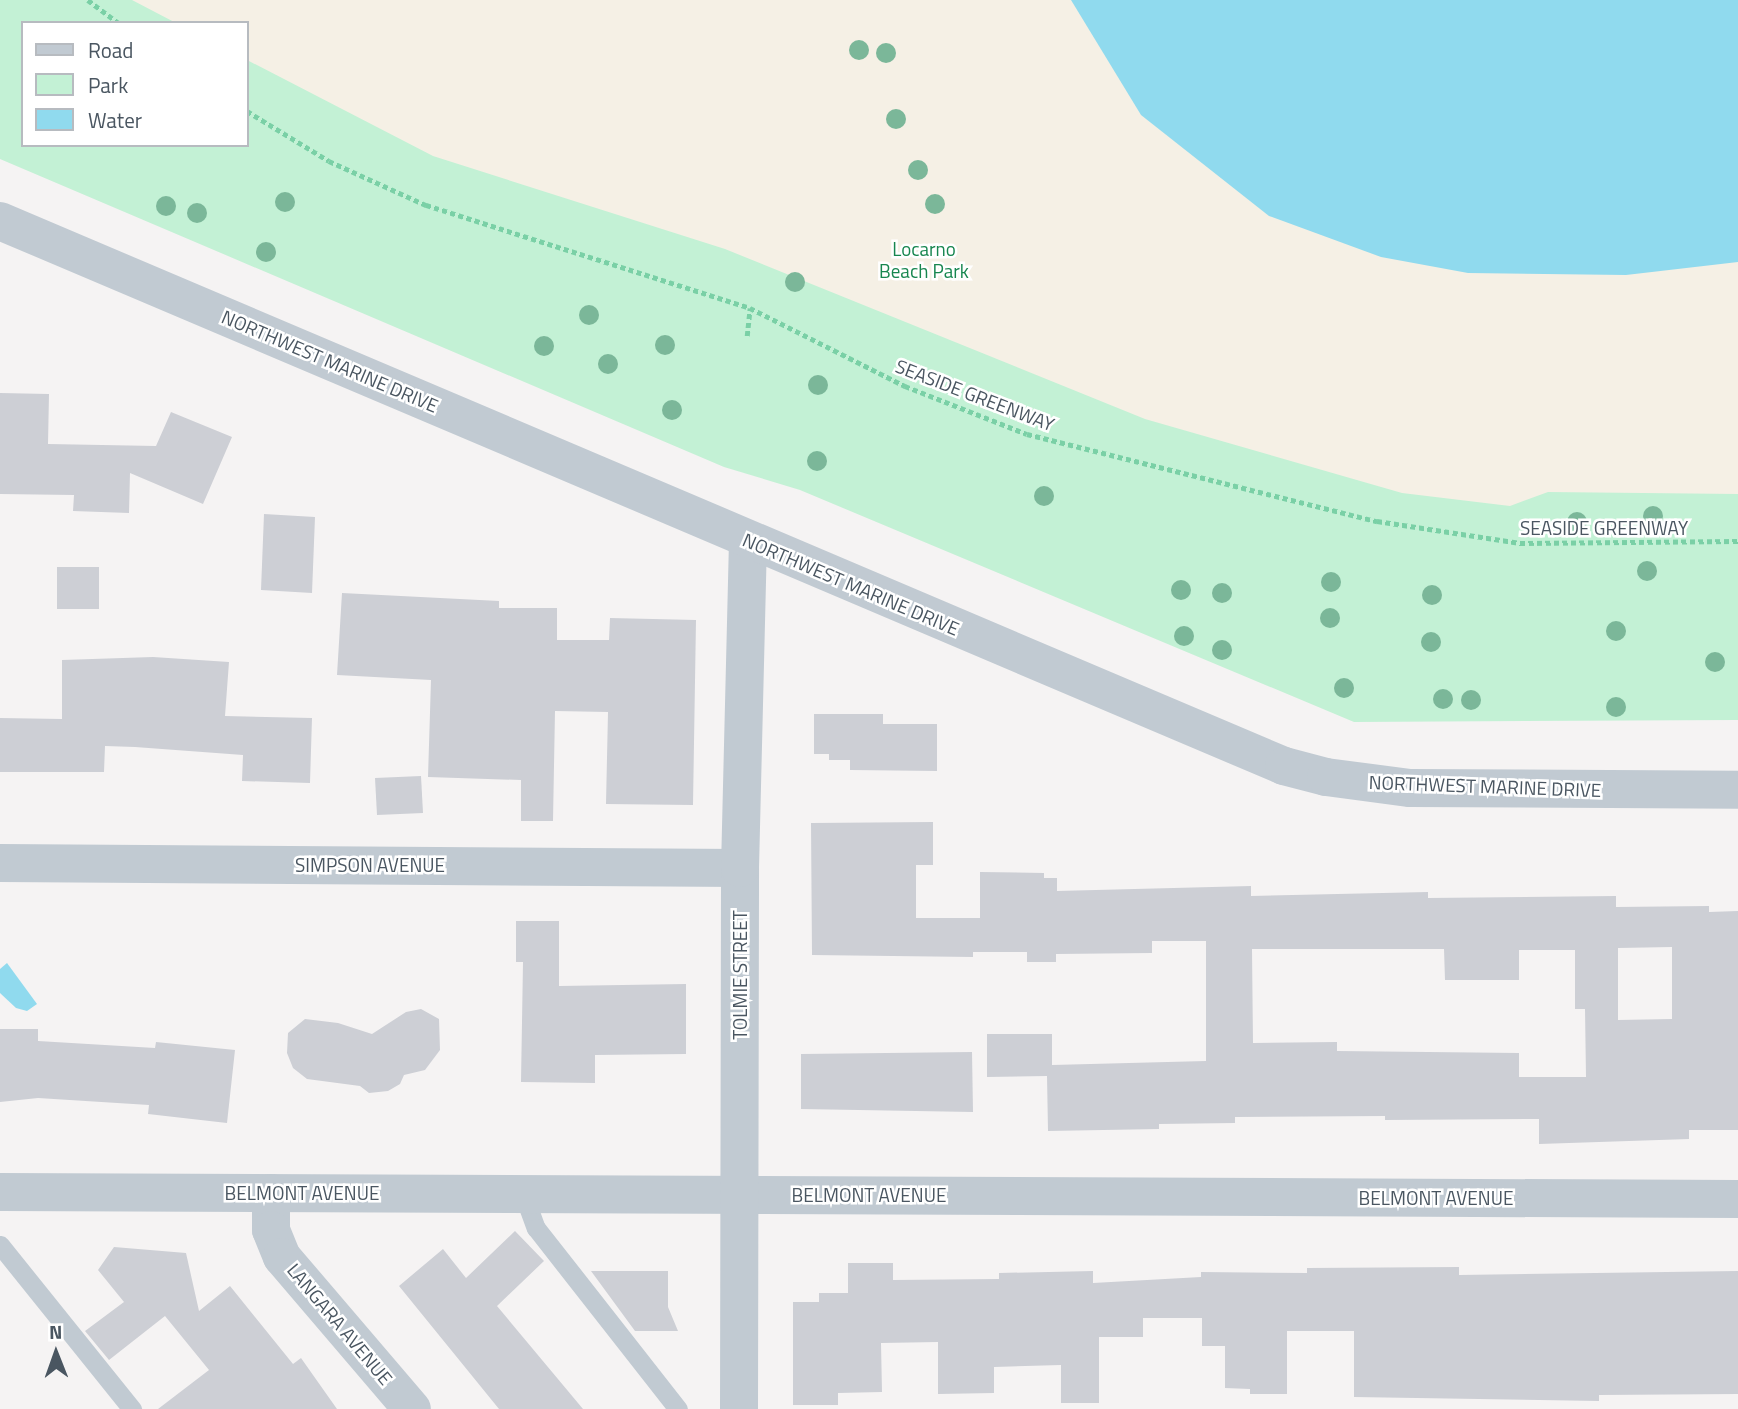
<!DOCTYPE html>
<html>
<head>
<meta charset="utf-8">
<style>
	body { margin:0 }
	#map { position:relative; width:1738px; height:1409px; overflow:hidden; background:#f5f3f3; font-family:"Titillium Web",sans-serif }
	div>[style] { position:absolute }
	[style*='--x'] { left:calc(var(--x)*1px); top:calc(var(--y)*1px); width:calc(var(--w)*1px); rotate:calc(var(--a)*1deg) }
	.green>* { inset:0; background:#c3f1d5 }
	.sand>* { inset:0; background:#f5f0e5 }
	.water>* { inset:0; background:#90daee }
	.building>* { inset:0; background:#cdcfd5 }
	.path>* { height:4.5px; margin-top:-2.25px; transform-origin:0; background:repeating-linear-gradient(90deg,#7ad0a6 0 5px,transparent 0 8.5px) }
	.service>* { height:19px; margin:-9.5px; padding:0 9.5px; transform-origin:9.5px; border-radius:9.5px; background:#c1cad2 }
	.minor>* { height:38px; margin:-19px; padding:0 19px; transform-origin:19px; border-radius:19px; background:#c1cad2 }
	.tertiary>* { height:38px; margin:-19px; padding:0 19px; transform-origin:19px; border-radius:19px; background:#c1cad2 }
	.trees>* { width:20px; height:20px; margin:-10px; border-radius:50%; background:#7bb799 }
	span { translate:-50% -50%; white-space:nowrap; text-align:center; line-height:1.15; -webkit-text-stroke:5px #fff; paint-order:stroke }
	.park-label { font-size:19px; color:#17864f }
	.street-label { font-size:19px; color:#4a5661 }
	.legend { position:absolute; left:21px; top:21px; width:228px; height:126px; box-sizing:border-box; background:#fff; border:2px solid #b7bbc0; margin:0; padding:9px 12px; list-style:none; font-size:21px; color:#4a5661 }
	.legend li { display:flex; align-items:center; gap:14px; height:35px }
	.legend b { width:35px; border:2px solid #b7bbc0 }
	.north { position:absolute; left:21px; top:1318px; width:70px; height:70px; -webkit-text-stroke:5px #fff; paint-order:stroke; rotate:359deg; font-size:19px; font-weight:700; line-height:28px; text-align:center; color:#4a5661 }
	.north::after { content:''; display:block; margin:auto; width:24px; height:32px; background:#4a5661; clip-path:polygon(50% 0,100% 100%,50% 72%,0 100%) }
</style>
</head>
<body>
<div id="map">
	<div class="green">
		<i style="clip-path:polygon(evenodd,0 0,1071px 0,1738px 262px,1738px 720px,1354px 722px,800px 490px,724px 467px,0 159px,0 0,23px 23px,247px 23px,247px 145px,23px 145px,23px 23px)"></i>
	</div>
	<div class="sand">
		<i style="clip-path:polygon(132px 0,1147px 0,1738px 178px,1738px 494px,1548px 492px,1510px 506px,1402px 493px,1145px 419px,725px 249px,433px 156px,247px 60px,247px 23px,176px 23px)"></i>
	</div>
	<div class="water">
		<i style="clip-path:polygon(1071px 0,1738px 0,1738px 262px,1626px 275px,1468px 273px,1381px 257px,1269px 216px,1141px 115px)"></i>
		<i style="clip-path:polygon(7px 963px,37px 1004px,27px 1011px,16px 1008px,0 993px,0 969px)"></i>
	</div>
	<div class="building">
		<i style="clip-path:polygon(0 393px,49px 394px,48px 444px,156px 446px,171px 412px,232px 437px,203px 504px,130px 473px,129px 513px,73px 511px,74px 495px,0 494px)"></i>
		<i style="clip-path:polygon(264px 514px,315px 517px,312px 593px,261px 590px)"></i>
		<i style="clip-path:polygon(57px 567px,99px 567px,99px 609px,57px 609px)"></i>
		<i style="clip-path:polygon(342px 593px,499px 601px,499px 608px,557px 608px,557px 640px,609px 640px,610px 618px,696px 620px,693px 805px,606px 804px,608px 712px,555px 711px,553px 821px,521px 821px,521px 780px,428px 777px,431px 680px,337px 675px)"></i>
		<i style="clip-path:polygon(153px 657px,229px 662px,225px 716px,312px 718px,310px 783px,242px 781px,243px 755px,135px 747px,105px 746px,104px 772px,0 772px,0 718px,62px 719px,62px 660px)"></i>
		<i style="clip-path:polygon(814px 714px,883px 714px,883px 724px,937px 724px,937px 771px,850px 770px,850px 760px,829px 760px,829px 754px,814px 754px)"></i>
		<i style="clip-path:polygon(421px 776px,423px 813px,377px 815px,375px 778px)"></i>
		<i style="clip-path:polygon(evenodd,933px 822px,933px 865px,916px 865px,916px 918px,980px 918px,980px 872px,1044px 873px,1044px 878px,1057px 878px,1057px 891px,1251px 886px,1251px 896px,1428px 892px,1428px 898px,1616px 896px,1616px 907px,1709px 906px,1709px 912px,1738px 911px,1738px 1130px,1689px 1130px,1689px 1139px,1539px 1144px,1539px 1119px,1385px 1120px,1385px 1116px,1235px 1117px,1235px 1123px,1159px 1124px,1159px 1129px,1048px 1131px,1047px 1076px,987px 1077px,987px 1034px,1052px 1034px,1052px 1065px,1206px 1061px,1206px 941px,1152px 941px,1152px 953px,1056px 954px,1056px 962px,1027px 962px,1027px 952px,973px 952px,973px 957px,812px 955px,811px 823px,933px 822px,1672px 947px,1672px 1019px,1618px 1020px,1618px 948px,1672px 947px,933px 822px,1252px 949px,1444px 949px,1445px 980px,1519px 980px,1519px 950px,1575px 950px,1575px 1009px,1585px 1009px,1586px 1077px,1519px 1077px,1519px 1053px,1337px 1051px,1337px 1042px,1253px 1043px,1252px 949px)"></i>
		<i style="clip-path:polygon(516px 921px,559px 921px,559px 986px,686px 984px,686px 1054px,595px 1055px,595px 1083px,521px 1082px,523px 962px,516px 962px)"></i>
		<i style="clip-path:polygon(421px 1009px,439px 1019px,440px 1050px,425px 1070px,404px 1075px,400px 1084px,388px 1091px,369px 1093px,360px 1086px,307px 1079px,293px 1068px,287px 1053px,288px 1033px,305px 1019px,338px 1023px,372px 1034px,406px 1012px)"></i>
		<i style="clip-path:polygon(0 1029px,38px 1029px,38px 1041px,155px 1048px,156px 1042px,235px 1050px,227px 1123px,148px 1114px,149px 1105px,38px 1098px,0 1102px)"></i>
		<i style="clip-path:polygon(972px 1052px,973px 1112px,801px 1109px,801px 1054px)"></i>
		<i style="clip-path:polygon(515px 1231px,544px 1261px,497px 1306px,583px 1409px,499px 1409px,399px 1286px,443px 1249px,466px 1278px)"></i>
		<i style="clip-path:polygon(114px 1247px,186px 1253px,199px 1311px,230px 1286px,293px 1364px,301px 1358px,337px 1409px,158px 1409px,209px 1370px,165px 1316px,109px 1360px,85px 1331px,124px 1302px,98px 1270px)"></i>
		<i style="clip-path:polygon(848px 1263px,893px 1263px,893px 1280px,999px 1279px,999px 1273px,1093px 1271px,1093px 1283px,1201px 1277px,1201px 1272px,1307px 1273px,1307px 1268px,1459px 1267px,1459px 1275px,1738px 1271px,1738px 1394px,1599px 1395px,1599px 1401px,1354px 1397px,1354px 1331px,1287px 1331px,1287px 1394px,1250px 1394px,1250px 1389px,1225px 1388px,1225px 1346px,1202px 1346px,1202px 1318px,1143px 1318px,1143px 1337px,1099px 1337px,1099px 1403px,1061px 1403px,1061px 1365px,994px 1367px,994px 1393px,938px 1394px,938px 1342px,881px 1343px,882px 1392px,838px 1393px,838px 1405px,793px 1405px,793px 1302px,819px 1302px,819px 1293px,848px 1293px)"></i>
		<i style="clip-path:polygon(591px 1271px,668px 1271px,668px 1307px,678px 1331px,635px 1331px)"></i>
	</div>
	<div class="path">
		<i style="--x:88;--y:0;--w:38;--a:37"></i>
		<i style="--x:247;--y:111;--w:96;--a:31.4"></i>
		<i style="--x:329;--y:161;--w:107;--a:24.4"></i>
		<i style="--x:426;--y:205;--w:340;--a:17.6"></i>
		<i style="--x:750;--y:308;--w:174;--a:26.7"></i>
		<i style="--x:905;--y:386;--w:131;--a:21.5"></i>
		<i style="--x:1027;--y:434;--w:361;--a:14"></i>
		<i style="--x:1377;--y:521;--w:145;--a:8.7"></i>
		<i style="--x:1520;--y:543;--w:218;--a:-0.5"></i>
		<i style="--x:747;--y:336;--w:28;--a:-84"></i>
	</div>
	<div class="service">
		<i style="--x:523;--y:1193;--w:37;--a:70"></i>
		<i style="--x:536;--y:1228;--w:230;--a:51.9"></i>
		<i style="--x:0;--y:1245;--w:211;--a:51.2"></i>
	</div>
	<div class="minor">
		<i style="--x:0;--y:863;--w:740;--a:0.39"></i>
		<i style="--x:0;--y:1192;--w:1738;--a:0.23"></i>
		<i style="--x:271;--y:1193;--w:37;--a:90"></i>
		<i style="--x:271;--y:1230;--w:29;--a:68"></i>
		<i style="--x:282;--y:1257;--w:200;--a:49.5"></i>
		<i style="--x:739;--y:1409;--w:541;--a:-89.89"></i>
		<i style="--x:740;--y:868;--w:328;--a:-88.6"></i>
	</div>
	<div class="tertiary">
		<i style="--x:0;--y:221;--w:1395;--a:23"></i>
		<i style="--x:1284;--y:766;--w:43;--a:14.7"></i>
		<i style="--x:1326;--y:777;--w:85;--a:7.5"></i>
		<i style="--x:1410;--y:788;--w:328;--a:0.3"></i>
	</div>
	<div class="trees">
		<i style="left:859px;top:50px"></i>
		<i style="left:886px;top:53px"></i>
		<i style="left:896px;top:119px"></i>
		<i style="left:918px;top:170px"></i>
		<i style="left:285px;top:202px"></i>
		<i style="left:935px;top:204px"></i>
		<i style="left:166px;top:206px"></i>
		<i style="left:197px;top:213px"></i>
		<i style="left:266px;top:252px"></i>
		<i style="left:795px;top:282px"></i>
		<i style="left:589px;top:315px"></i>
		<i style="left:665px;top:345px"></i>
		<i style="left:544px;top:346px"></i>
		<i style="left:608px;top:364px"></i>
		<i style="left:818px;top:385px"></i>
		<i style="left:672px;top:410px"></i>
		<i style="left:817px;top:461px"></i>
		<i style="left:1044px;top:496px"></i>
		<i style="left:1653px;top:516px"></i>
		<i style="left:1577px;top:522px"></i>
		<i style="left:1647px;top:571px"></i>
		<i style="left:1331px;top:582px"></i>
		<i style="left:1181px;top:590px"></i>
		<i style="left:1222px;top:593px"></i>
		<i style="left:1432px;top:595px"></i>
		<i style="left:1330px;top:618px"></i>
		<i style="left:1616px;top:631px"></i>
		<i style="left:1184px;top:636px"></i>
		<i style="left:1431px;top:642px"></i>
		<i style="left:1222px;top:650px"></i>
		<i style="left:1715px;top:662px"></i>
		<i style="left:1344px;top:688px"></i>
		<i style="left:1443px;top:699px"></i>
		<i style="left:1471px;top:700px"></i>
		<i style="left:1616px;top:707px"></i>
	</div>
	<div class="park-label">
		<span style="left:924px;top:260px">Locarno<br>Beach Park</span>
	</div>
	<div class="street-label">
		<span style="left:330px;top:361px;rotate:23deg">NORTHWEST MARINE DRIVE</span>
		<span style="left:975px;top:395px;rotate:21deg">SEASIDE GREENWAY</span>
		<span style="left:1604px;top:528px">SEASIDE GREENWAY</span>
		<span style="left:851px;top:584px;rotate:23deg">NORTHWEST MARINE DRIVE</span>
		<span style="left:1485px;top:786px;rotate:2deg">NORTHWEST MARINE DRIVE</span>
		<span style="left:370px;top:865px">SIMPSON AVENUE</span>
		<span style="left:740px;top:975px;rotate:-90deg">TOLMIE STREET</span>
		<span style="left:302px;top:1193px">BELMONT AVENUE</span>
		<span style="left:869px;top:1195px">BELMONT AVENUE</span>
		<span style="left:1436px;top:1198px">BELMONT AVENUE</span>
		<span style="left:340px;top:1324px;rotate:50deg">LANGARA AVENUE</span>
	</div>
	<ul class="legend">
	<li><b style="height:9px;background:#c1cad2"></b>Road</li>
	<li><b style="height:19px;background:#c3f1d5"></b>Park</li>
	<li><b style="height:19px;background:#90daee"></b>Water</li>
	</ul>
	<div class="north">N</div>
</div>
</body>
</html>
